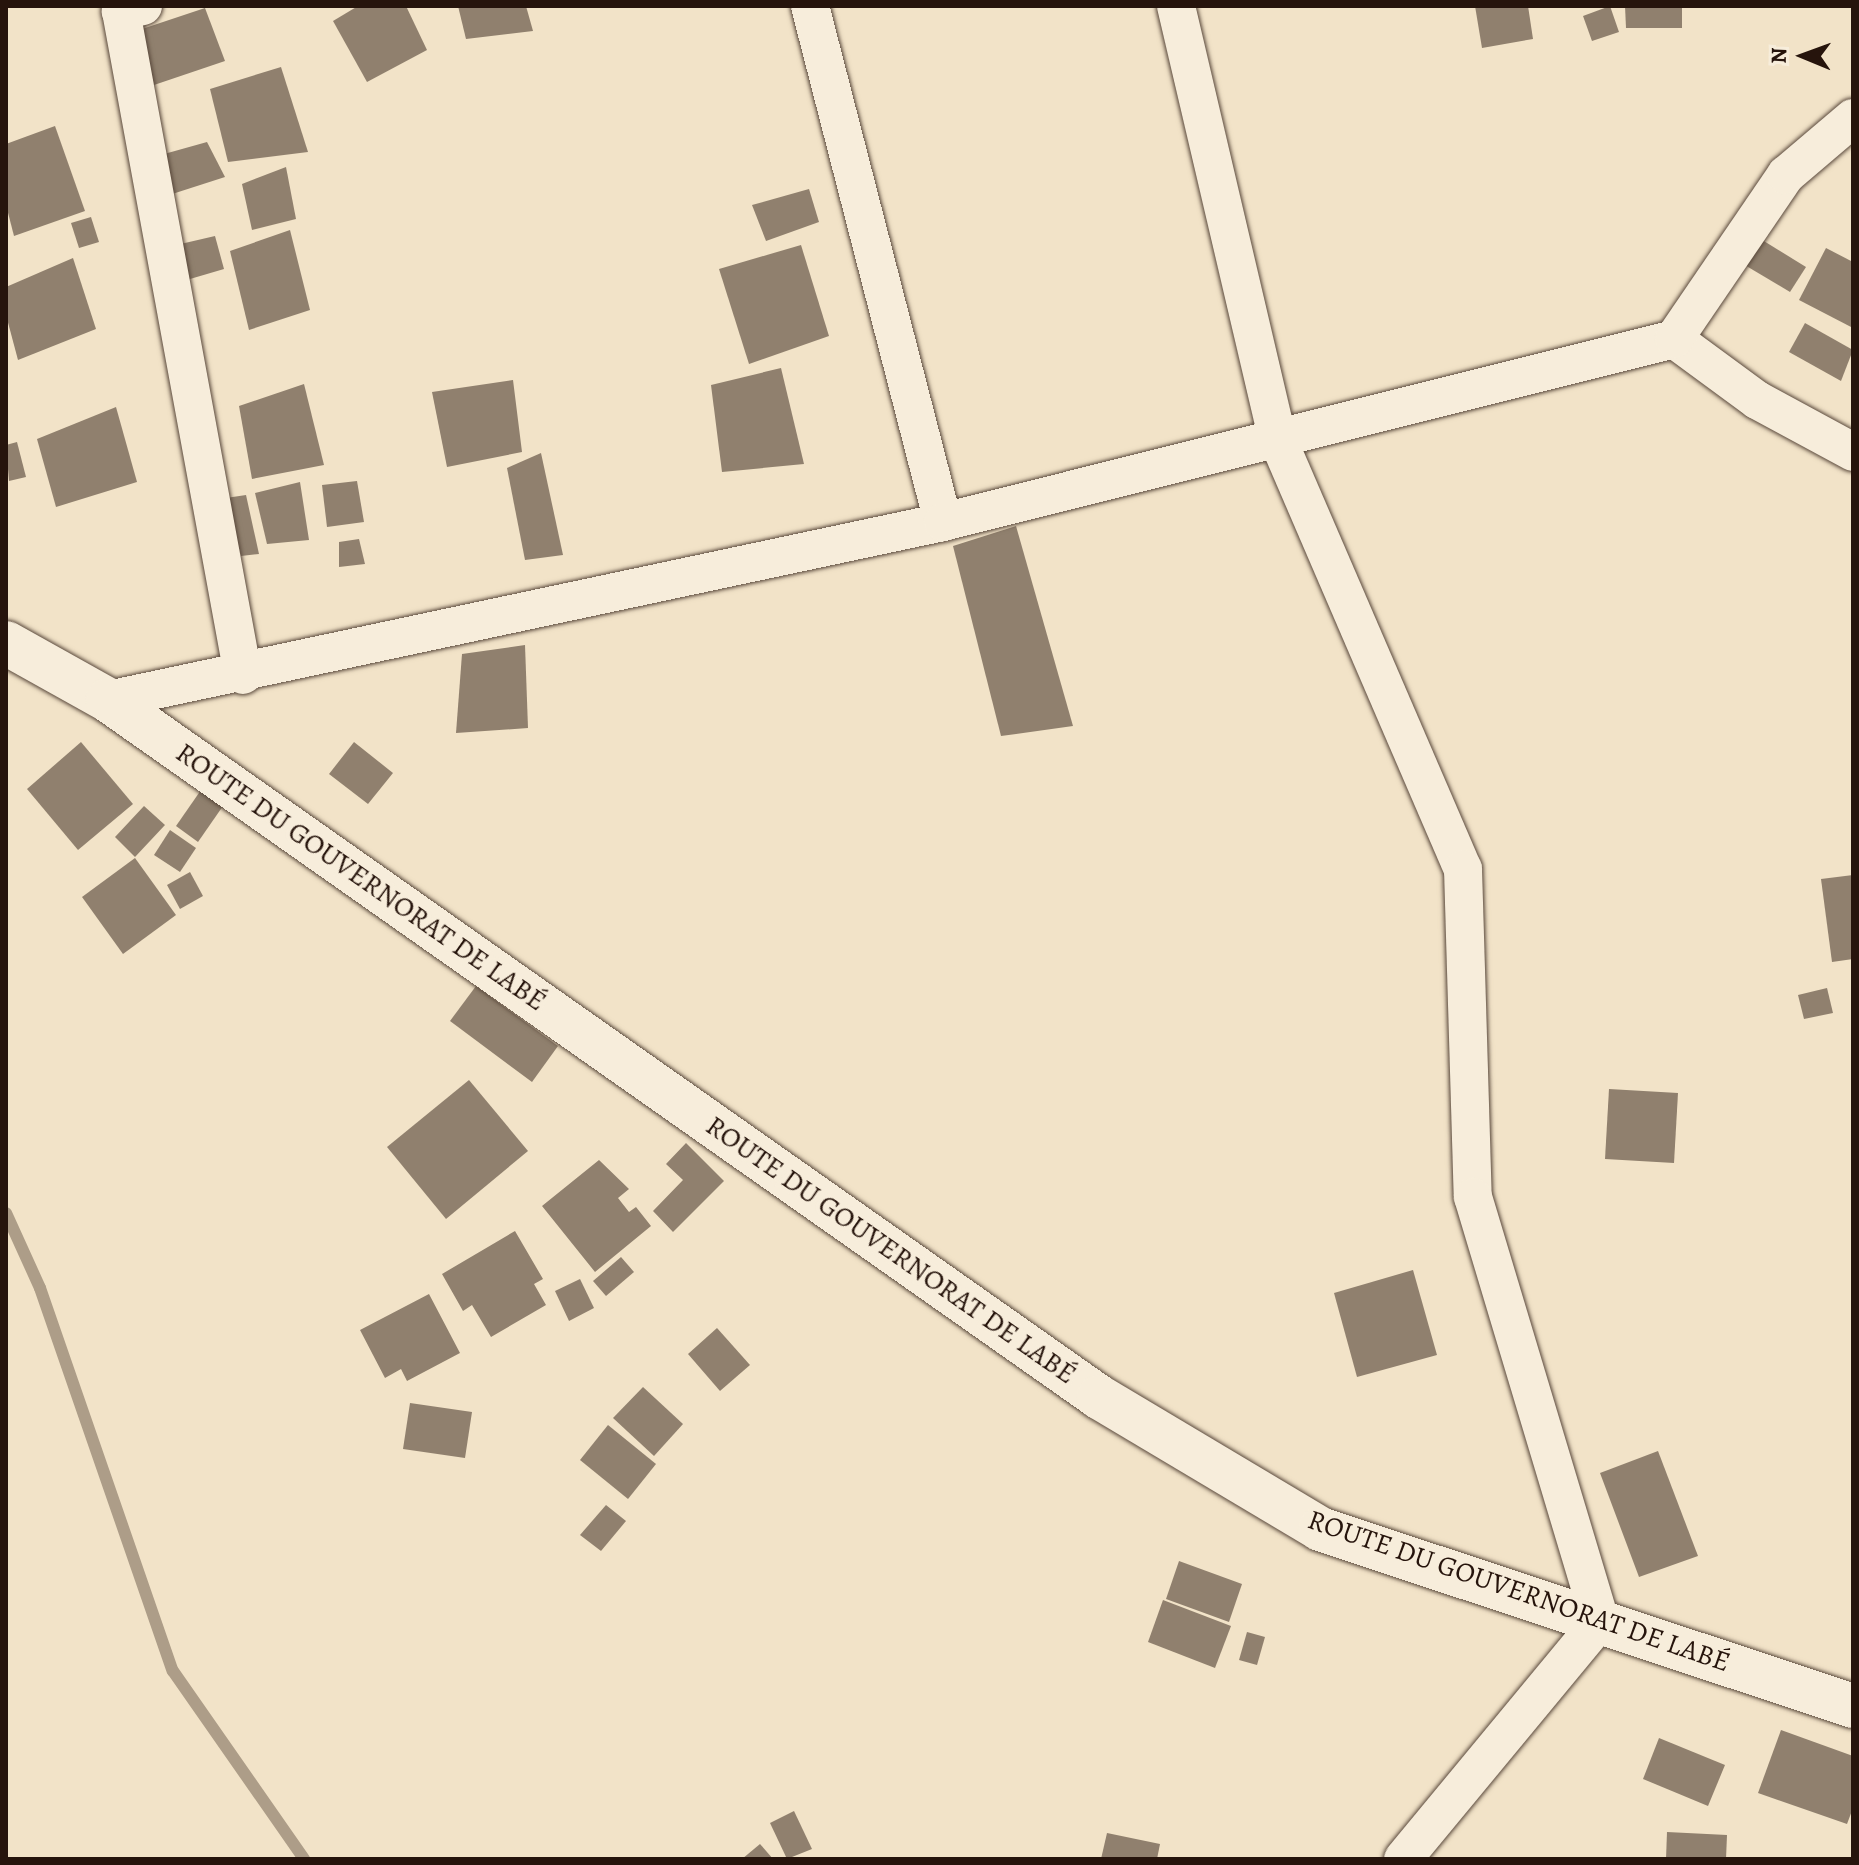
<!DOCTYPE html>
<html>
<head>
<meta charset="utf-8">
<style>
	body { margin:0 }
	#map { position:relative; width:1859px; height:1865px; overflow:hidden; background:#f2e3c8; font-family:Alegreya,serif }
	div>[style] { position:absolute }
	[style*='--x'] { left:calc(var(--x)*1px); top:calc(var(--y)*1px); width:calc(var(--w)*1px); rotate:calc(var(--a)*1deg) }
	.stream>* { height:12px; margin:-6px; padding:0 6px; transform-origin:6px; border-radius:6px; background:#ad9d88 }
	.building>* { inset:0; background:#90806e }
	.roads { filter:drop-shadow(0 0 2px #59483b) drop-shadow(0 0 2px #59483b) }
	.street>* { height:38px; margin:-19px; padding:0 19px; transform-origin:19px; border-radius:19px; background:#f7eddb }
	.secondary>* { height:44px; margin:-22px; padding:0 22px; transform-origin:22px; border-radius:22px; background:#f7eddb }
	span { translate:-50% -50%; white-space:nowrap; text-align:center; line-height:1.15; -webkit-text-stroke:8px #f7eddb; paint-order:stroke }
	.street-label { font-size:28px; color:#26140c }
	.frame { position:absolute; inset:0; border:8px solid #26140c; pointer-events:none }
	.north { position:absolute; left:1763px; top:16px; width:80px; height:80px; -webkit-text-stroke:6px #f7eddb; paint-order:stroke; rotate:271deg; font-size:22px; font-weight:700; line-height:32px; text-align:center; color:#26140c }
	.north::after { content:''; display:block; margin:auto; width:28px; height:36px; background:#26140c; clip-path:polygon(50% 0,100% 100%,50% 72%,0 100%) }
</style>
</head>
<body>
<div id="map">
	<div class="stream">
		<i style="--x:6;--y:1213;--w:82;--a:65.6"></i>
		<i style="--x:40;--y:1288;--w:405;--a:70.9"></i>
		<i style="--x:173;--y:1671;--w:229;--a:55.1"></i>
	</div>
	<div class="building">
		<i style="clip-path:polygon(358px 6px,406px 6px,427px 50px,367px 82px,333px 21px)"></i>
		<i style="clip-path:polygon(458px 6px,526px 6px,533px 31px,466px 39px)"></i>
		<i style="clip-path:polygon(1475px 6px,1528px 6px,1533px 39px,1482px 48px)"></i>
		<i style="clip-path:polygon(1610px 6px,1619px 32px,1592px 41px,1583px 16px)"></i>
		<i style="clip-path:polygon(1625px 6px,1682px 6px,1682px 28px,1626px 28px)"></i>
		<i style="clip-path:polygon(205px 8px,225px 61px,154px 85px,142px 29px)"></i>
		<i style="clip-path:polygon(281px 67px,308px 152px,228px 162px,210px 89px)"></i>
		<i style="clip-path:polygon(55px 126px,85px 211px,14px 236px,6px 205px,6px 144px)"></i>
		<i style="clip-path:polygon(207px 142px,225px 177px,166px 196px,157px 156px)"></i>
		<i style="clip-path:polygon(286px 167px,296px 219px,252px 230px,242px 184px)"></i>
		<i style="clip-path:polygon(809px 189px,819px 222px,766px 241px,752px 205px)"></i>
		<i style="clip-path:polygon(91px 217px,99px 242px,79px 248px,71px 223px)"></i>
		<i style="clip-path:polygon(290px 230px,310px 310px,249px 330px,230px 251px)"></i>
		<i style="clip-path:polygon(215px 236px,224px 269px,173px 284px,172px 246px)"></i>
		<i style="clip-path:polygon(1759px 238px,1806px 267px,1790px 292px,1743px 264px)"></i>
		<i style="clip-path:polygon(801px 245px,829px 336px,749px 364px,719px 269px)"></i>
		<i style="clip-path:polygon(1826px 248px,1853px 262px,1853px 328px,1799px 300px)"></i>
		<i style="clip-path:polygon(73px 258px,96px 329px,18px 360px,6px 315px,6px 287px)"></i>
		<i style="clip-path:polygon(1805px 323px,1853px 350px,1841px 381px,1789px 352px)"></i>
		<i style="clip-path:polygon(781px 368px,804px 464px,722px 472px,711px 385px)"></i>
		<i style="clip-path:polygon(513px 380px,522px 452px,447px 467px,432px 392px)"></i>
		<i style="clip-path:polygon(304px 384px,324px 465px,252px 479px,239px 406px)"></i>
		<i style="clip-path:polygon(116px 407px,137px 482px,56px 507px,37px 439px)"></i>
		<i style="clip-path:polygon(17px 442px,26px 477px,9px 481px,6px 445px)"></i>
		<i style="clip-path:polygon(541px 453px,563px 555px,525px 560px,507px 468px)"></i>
		<i style="clip-path:polygon(357px 481px,364px 522px,327px 527px,322px 485px)"></i>
		<i style="clip-path:polygon(300px 482px,309px 540px,267px 544px,255px 493px)"></i>
		<i style="clip-path:polygon(246px 495px,259px 554px,241px 556px,226px 498px)"></i>
		<i style="clip-path:polygon(1016px 526px,1073px 726px,1001px 736px,953px 546px)"></i>
		<i style="clip-path:polygon(359px 539px,365px 564px,339px 567px,339px 542px)"></i>
		<i style="clip-path:polygon(525px 645px,528px 728px,456px 733px,462px 654px)"></i>
		<i style="clip-path:polygon(81px 742px,133px 804px,78px 850px,27px 789px)"></i>
		<i style="clip-path:polygon(354px 742px,393px 773px,368px 804px,329px 774px)"></i>
		<i style="clip-path:polygon(201px 790px,223px 806px,198px 842px,176px 826px)"></i>
		<i style="clip-path:polygon(144px 806px,165px 825px,135px 857px,115px 837px)"></i>
		<i style="clip-path:polygon(170px 830px,196px 848px,180px 872px,154px 855px)"></i>
		<i style="clip-path:polygon(135px 858px,176px 915px,123px 954px,82px 897px)"></i>
		<i style="clip-path:polygon(190px 872px,203px 896px,180px 909px,167px 885px)"></i>
		<i style="clip-path:polygon(1853px 875px,1853px 959px,1832px 962px,1821px 879px)"></i>
		<i style="clip-path:polygon(476px 986px,558px 1046px,532px 1082px,450px 1021px)"></i>
		<i style="clip-path:polygon(1827px 988px,1833px 1013px,1804px 1019px,1798px 995px)"></i>
		<i style="clip-path:polygon(469px 1080px,528px 1151px,446px 1219px,387px 1147px)"></i>
		<i style="clip-path:polygon(1609px 1089px,1678px 1093px,1674px 1163px,1605px 1159px)"></i>
		<i style="clip-path:polygon(686px 1143px,724px 1181px,673px 1232px,653px 1211px,683px 1180px,666px 1164px)"></i>
		<i style="clip-path:polygon(599px 1160px,629px 1189px,618px 1198px,629px 1212px,636px 1207px,651px 1226px,595px 1272px,542px 1206px)"></i>
		<i style="clip-path:polygon(515px 1231px,543px 1279px,534px 1284px,546px 1305px,491px 1337px,472px 1305px,463px 1311px,442px 1274px)"></i>
		<i style="clip-path:polygon(621px 1257px,634px 1272px,606px 1296px,593px 1281px)"></i>
		<i style="clip-path:polygon(1413px 1270px,1437px 1355px,1357px 1377px,1334px 1293px)"></i>
		<i style="clip-path:polygon(580px 1279px,594px 1308px,569px 1321px,555px 1291px)"></i>
		<i style="clip-path:polygon(429px 1294px,460px 1353px,407px 1381px,401px 1369px,385px 1378px,360px 1330px)"></i>
		<i style="clip-path:polygon(717px 1328px,750px 1365px,720px 1391px,688px 1354px)"></i>
		<i style="clip-path:polygon(643px 1387px,683px 1424px,654px 1456px,613px 1418px)"></i>
		<i style="clip-path:polygon(410px 1403px,472px 1412px,465px 1458px,403px 1449px)"></i>
		<i style="clip-path:polygon(608px 1425px,656px 1464px,628px 1499px,580px 1460px)"></i>
		<i style="clip-path:polygon(1658px 1451px,1698px 1556px,1639px 1577px,1600px 1473px)"></i>
		<i style="clip-path:polygon(606px 1505px,626px 1521px,601px 1551px,580px 1535px)"></i>
		<i style="clip-path:polygon(1179px 1561px,1242px 1584px,1229px 1622px,1166px 1599px)"></i>
		<i style="clip-path:polygon(1163px 1600px,1231px 1626px,1215px 1668px,1148px 1642px)"></i>
		<i style="clip-path:polygon(1247px 1632px,1265px 1637px,1257px 1665px,1239px 1660px)"></i>
		<i style="clip-path:polygon(1781px 1730px,1853px 1756px,1853px 1808px,1847px 1824px,1758px 1793px)"></i>
		<i style="clip-path:polygon(1659px 1738px,1725px 1765px,1708px 1806px,1643px 1779px)"></i>
		<i style="clip-path:polygon(794px 1811px,812px 1849px,787px 1859px,770px 1823px)"></i>
		<i style="clip-path:polygon(1667px 1832px,1727px 1835px,1726px 1859px,1666px 1859px)"></i>
		<i style="clip-path:polygon(1107px 1833px,1160px 1844px,1157px 1859px,1101px 1859px)"></i>
		<i style="clip-path:polygon(760px 1844px,773px 1859px,742px 1859px)"></i>
	</div>
	<div class="roads">
		<div class="street">
			<i style="--x:143;--y:6;--w:23;--a:167"></i>
			<i style="--x:121;--y:11;--w:675;--a:79.59"></i>
			<i style="--x:810;--y:6;--w:533;--a:75.55"></i>
			<i style="--x:1176;--y:6;--w:446;--a:76.8"></i>
			<i style="--x:1278;--y:440;--w:467;--a:66.7"></i>
			<i style="--x:1463;--y:869;--w:328;--a:88.3"></i>
			<i style="--x:1473;--y:1197;--w:443;--a:73.3"></i>
			<i style="--x:1600;--y:1621;--w:309;--a:129.6"></i>
			<i style="--x:1674;--y:339;--w:103;--a:36.3"></i>
			<i style="--x:1757;--y:400;--w:109;--a:28.4"></i>
			<i style="--x:108;--y:700;--w:854;--a:-12.03"></i>
			<i style="--x:943;--y:522;--w:754;--a:-14.05"></i>
			<i style="--x:1674;--y:339;--w:199;--a:-55.7"></i>
			<i style="--x:1786;--y:175;--w:88;--a:-40.4"></i>
		</div>
		<div class="secondary">
			<i style="--x:6;--y:643;--w:117;--a:29.2"></i>
			<i style="--x:108;--y:700;--w:1212;--a:35.12"></i>
			<i style="--x:1099;--y:1397;--w:257;--a:30.8"></i>
			<i style="--x:1320;--y:1529;--w:562;--a:18.37"></i>
		</div>
	</div>
	<div class="street-label">
		<span style="left:361px;top:877px;rotate:35deg">ROUTE DU GOUVERNORAT DE LABÉ</span>
		<span style="left:891px;top:1250px;rotate:35deg">ROUTE DU GOUVERNORAT DE LABÉ</span>
		<span style="left:1519px;top:1591px;rotate:19deg">ROUTE DU GOUVERNORAT DE LABÉ</span>
	</div>
	<div class="frame"></div>
	<div class="north">N</div>
</div>
</body>
</html>
